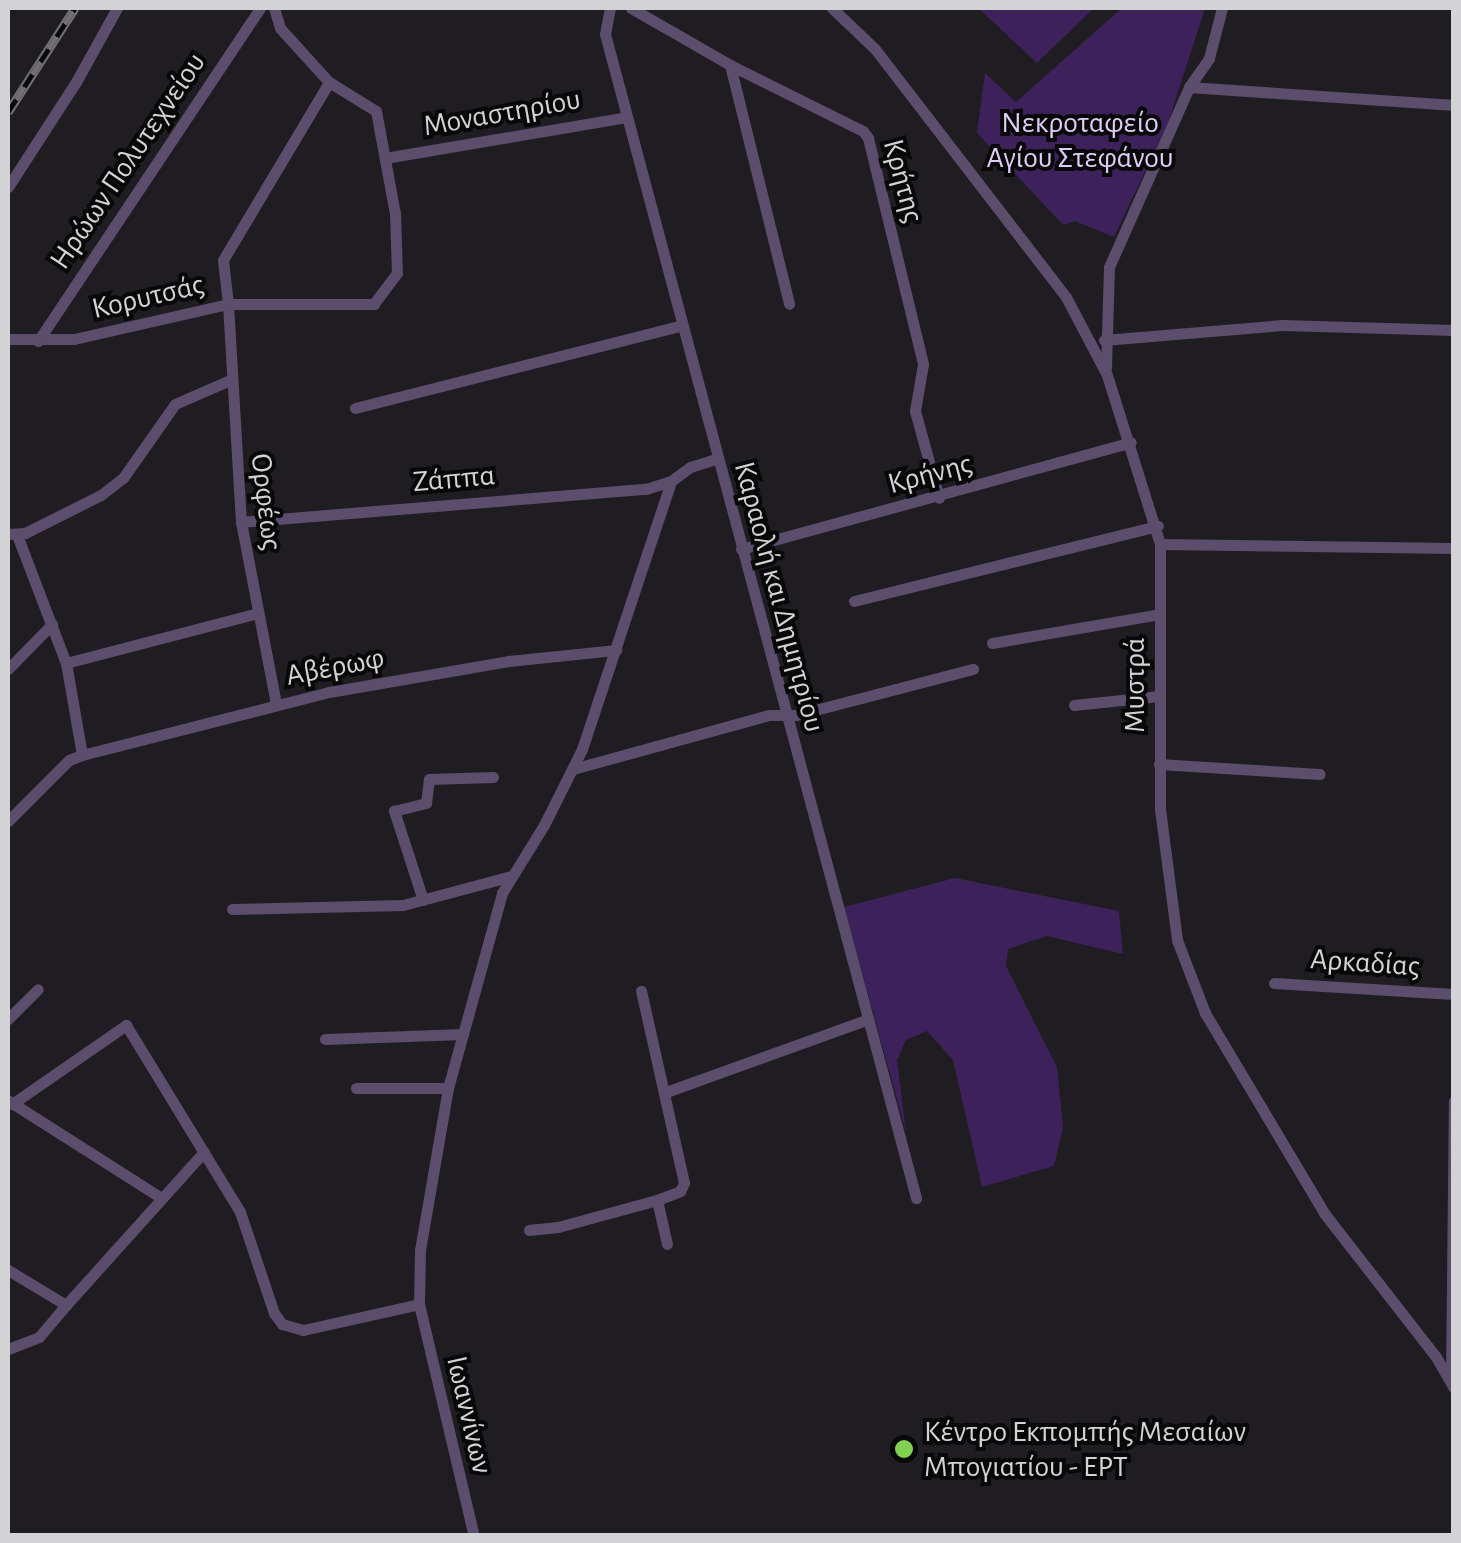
<!DOCTYPE html>
<html>
<head>
<meta charset="utf-8">
<style>
	body { margin:0 }
	#map { position:relative; width:1461px; height:1543px; overflow:hidden; background:#1f1d21; font-family:"Alegreya Sans",sans-serif }
	div>[style] { position:absolute }
	[style*='--x'] { left:calc(var(--x)*1px); top:calc(var(--y)*1px); width:calc(var(--w)*1px); rotate:calc(var(--a)*1deg) }
	.green>* { inset:0; background:#3d215a }
	.minor>* { height:11px; margin:-5.5px; padding:0 5.5px; transform-origin:5.5px; border-radius:5.5px; background:#5b4e6d }
	.rail>* { height:9px; margin-top:-4.5px; transform-origin:0; background:repeating-linear-gradient(90deg,#080809 0 15px,#716f73 0 30px); box-sizing:border-box; border-block:2px solid #716f73 }
	.dots>* { width:28px; height:28px; translate:-50% -50%; box-sizing:border-box; border:5px solid #080809; border-radius:50% }
	span { translate:-50% -50%; white-space:nowrap; text-align:center; line-height:1.15; -webkit-text-stroke:8px #080809; paint-order:stroke }
	.street-label { font-size:30px; color:#d3d2d5 }
	.park-label { font-size:30px; color:#decdf6 }
	.poi-label { font-size:30px; color:#d3d2d5 }
	.left { translate:0 -50%; text-align:left }
	.frame { position:absolute; inset:0; border:10px solid #d3d2d5; pointer-events:none }
</style>
</head>
<body>
<div id="map">
	<div class="green">
		<i style="clip-path:polygon(978px 8px,1094px 8px,1037px 63px)"></i>
		<i style="clip-path:polygon(1122px 8px,1205px 8px,1168px 123px,1114px 237px,1075px 221px,1063px 225px,977px 133px,985px 73px,1016px 102px)"></i>
		<i style="clip-path:polygon(955px 878px,1119px 911px,1123px 954px,1047px 936px,1008px 949px,1006px 966px,1057px 1067px,1063px 1127px,1054px 1166px,982px 1187px,953px 1060px,927px 1031px,906px 1040px,897px 1060px,906px 1132px,844px 907px)"></i>
	</div>
	<div class="minor">
		<i style="--x:274;--y:8;--w:21;--a:73"></i>
		<i style="--x:280;--y:28;--w:73;--a:47.8"></i>
		<i style="--x:329;--y:82;--w:55;--a:31.7"></i>
		<i style="--x:376;--y:111;--w:105;--a:79.5"></i>
		<i style="--x:395;--y:214;--w:59;--a:88.1"></i>
		<i style="--x:397;--y:273;--w:39;--a:127"></i>
		<i style="--x:374;--y:304;--w:146;--a:180"></i>
		<i style="--x:228;--y:304;--w:218;--a:86.6"></i>
		<i style="--x:241;--y:522;--w:185;--a:79.1"></i>
		<i style="--x:610;--y:8;--w:26;--a:101"></i>
		<i style="--x:605;--y:34;--w:1205;--a:75.04"></i>
		<i style="--x:631;--y:8;--w:114;--a:29.9"></i>
		<i style="--x:730;--y:65;--w:148;--a:26.4"></i>
		<i style="--x:863;--y:131;--w:9;--a:54"></i>
		<i style="--x:868;--y:138;--w:233;--a:76.3"></i>
		<i style="--x:923;--y:364;--w:48;--a:99.7"></i>
		<i style="--x:915;--y:411;--w:90;--a:74.6"></i>
		<i style="--x:832;--y:8;--w:59;--a:43.6"></i>
		<i style="--x:875;--y:49;--w:313;--a:52.4"></i>
		<i style="--x:1066;--y:297;--w:88;--a:62.3"></i>
		<i style="--x:1107;--y:375;--w:177;--a:72.6"></i>
		<i style="--x:1160;--y:544;--w:265;--a:90"></i>
		<i style="--x:1160;--y:809;--w:132;--a:82.6"></i>
		<i style="--x:1177;--y:940;--w:78;--a:69"></i>
		<i style="--x:1205;--y:1013;--w:233;--a:59.2"></i>
		<i style="--x:1324;--y:1213;--w:182;--a:52.1"></i>
		<i style="--x:1436;--y:1357;--w:36;--a:60"></i>
		<i style="--x:730;--y:65;--w:246;--a:76.1"></i>
		<i style="--x:1189;--y:87;--w:266;--a:3.9"></i>
		<i style="--x:385;--y:158;--w:245;--a:-9.6"></i>
		<i style="--x:8;--y:187;--w:125;--a:-57.1"></i>
		<i style="--x:76;--y:82;--w:85;--a:-61"></i>
		<i style="--x:8;--y:339;--w:66;--a:0"></i>
		<i style="--x:74;--y:339;--w:158;--a:-12.8"></i>
		<i style="--x:228;--y:304;--w:44;--a:-96.5"></i>
		<i style="--x:223;--y:260;--w:207;--a:-59.2"></i>
		<i style="--x:1104;--y:340;--w:179;--a:-4.8"></i>
		<i style="--x:1282;--y:325;--w:172;--a:1.7"></i>
		<i style="--x:38;--y:341;--w:400;--a:-56.3"></i>
		<i style="--x:1106;--y:368;--w:101;--a:-88.3"></i>
		<i style="--x:1109;--y:267;--w:197;--a:-66"></i>
		<i style="--x:1189;--y:87;--w:35;--a:-55"></i>
		<i style="--x:1209;--y:58;--w:52;--a:-75.4"></i>
		<i style="--x:355;--y:408;--w:335;--a:-14.2"></i>
		<i style="--x:241;--y:522;--w:406;--a:-4.7"></i>
		<i style="--x:646;--y:489;--w:26;--a:-18"></i>
		<i style="--x:8;--y:534;--w:17;--a:-3"></i>
		<i style="--x:25;--y:533;--w:85;--a:-26.6"></i>
		<i style="--x:101;--y:495;--w:28;--a:-38"></i>
		<i style="--x:123;--y:478;--w:90;--a:-54.9"></i>
		<i style="--x:175;--y:404;--w:60;--a:-23.6"></i>
		<i style="--x:17;--y:535;--w:137;--a:69.1"></i>
		<i style="--x:66;--y:663;--w:93;--a:80.1"></i>
		<i style="--x:1160;--y:544;--w:294;--a:0.8"></i>
		<i style="--x:741;--y:549;--w:404;--a:-15.3"></i>
		<i style="--x:854;--y:601;--w:313;--a:-13.9"></i>
		<i style="--x:992;--y:643;--w:170;--a:-9.8"></i>
		<i style="--x:66;--y:663;--w:198;--a:-14.6"></i>
		<i style="--x:8;--y:669;--w:63;--a:-45.6"></i>
		<i style="--x:1074;--y:705;--w:86;--a:-6"></i>
		<i style="--x:1159;--y:764;--w:161;--a:3.6"></i>
		<i style="--x:573;--y:769;--w:203;--a:-15.4"></i>
		<i style="--x:769;--y:715;--w:27;--a:0"></i>
		<i style="--x:796;--y:715;--w:183;--a:-14.6"></i>
		<i style="--x:8;--y:821;--w:86;--a:-45"></i>
		<i style="--x:69;--y:760;--w:14;--a:-21"></i>
		<i style="--x:82;--y:755;--w:255;--a:-14.3"></i>
		<i style="--x:329;--y:692;--w:183;--a:-9.8"></i>
		<i style="--x:509;--y:661;--w:108;--a:-5.9"></i>
		<i style="--x:423;--y:900;--w:94;--a:-108"></i>
		<i style="--x:394;--y:811;--w:33;--a:-14"></i>
		<i style="--x:426;--y:803;--w:24;--a:-83"></i>
		<i style="--x:429;--y:779;--w:64;--a:-1.8"></i>
		<i style="--x:232;--y:909;--w:171;--a:-1.3"></i>
		<i style="--x:403;--y:905;--w:112;--a:-15"></i>
		<i style="--x:1274;--y:983;--w:180;--a:3.5"></i>
		<i style="--x:8;--y:1019;--w:42;--a:-45"></i>
		<i style="--x:325;--y:1039;--w:138;--a:-2.1"></i>
		<i style="--x:356;--y:1088;--w:92;--a:0"></i>
		<i style="--x:448;--y:1088;--w:202;--a:-74.5"></i>
		<i style="--x:502;--y:893;--w:80;--a:-58.3"></i>
		<i style="--x:544;--y:825;--w:85;--a:-63.4"></i>
		<i style="--x:582;--y:749;--w:282;--a:-71.6"></i>
		<i style="--x:671;--y:481;--w:24;--a:-36"></i>
		<i style="--x:690;--y:467;--w:27;--a:-17"></i>
		<i style="--x:666;--y:1092;--w:213;--a:-19.8"></i>
		<i style="--x:9;--y:1101;--w:180;--a:32.5"></i>
		<i style="--x:12;--y:1104;--w:139;--a:-34.7"></i>
		<i style="--x:126;--y:1025;--w:219;--a:58.6"></i>
		<i style="--x:240;--y:1212;--w:107;--a:71.4"></i>
		<i style="--x:274;--y:1313;--w:14;--a:54"></i>
		<i style="--x:282;--y:1324;--w:22;--a:16"></i>
		<i style="--x:303;--y:1330;--w:119;--a:-12.6"></i>
		<i style="--x:419;--y:1304;--w:54;--a:-88.9"></i>
		<i style="--x:420;--y:1250;--w:164;--a:-80.2"></i>
		<i style="--x:657;--y:1200;--w:45;--a:77.2"></i>
		<i style="--x:529;--y:1230;--w:29;--a:-6"></i>
		<i style="--x:558;--y:1227;--w:103;--a:-15.3"></i>
		<i style="--x:657;--y:1200;--w:25;--a:-21"></i>
		<i style="--x:680;--y:1191;--w:9;--a:-63"></i>
		<i style="--x:684;--y:1183;--w:197;--a:-102.6"></i>
		<i style="--x:8;--y:1270;--w:68;--a:31.1"></i>
		<i style="--x:66;--y:1305;--w:206;--a:-48"></i>
		<i style="--x:419;--y:1304;--w:238;--a:76.7"></i>
		<i style="--x:8;--y:1349;--w:33;--a:-21"></i>
		<i style="--x:39;--y:1337;--w:42;--a:-49.8"></i>
		<i style="--x:1451;--y:1377;--w:276;--a:-89.4"></i>
	</div>
	<div class="rail">
		<i style="--x:8;--y:112;--w:124;--a:-57.2"></i>
	</div>
	<div class="dots">
		<i style="left:904px;top:1449px;background:#82d04f"></i>
	</div>
	<div class="street-label">
		<span style="left:502px;top:113px;rotate:-10deg">Μοναστηρίου</span>
		<span style="left:128px;top:161px;rotate:-56deg">Ηρώων Πολυτεχνείου</span>
		<span style="left:903px;top:181px;rotate:75deg">Κρήτης</span>
		<span style="left:148px;top:297px;rotate:-13deg">Κορυτσάς</span>
		<span style="left:930px;top:474px;rotate:-15deg">Κρήνης</span>
		<span style="left:454px;top:479px;rotate:-5deg">Ζάππα</span>
		<span style="left:266px;top:502px;rotate:83deg">Ορφέως</span>
		<span style="left:779px;top:597px;rotate:75deg">Καραολή και Δημητρίου</span>
		<span style="left:335px;top:667px;rotate:-11deg">Αβέρωφ</span>
		<span style="left:1135px;top:685px;rotate:-90deg">Μυστρά</span>
		<span style="left:1365px;top:963px;rotate:4deg">Αρκαδίας</span>
		<span style="left:469px;top:1415px;rotate:77deg">Ιωαννίνων</span>
	</div>
	<div class="park-label">
		<span style="left:1080px;top:140px">Νεκροταφείο<br>Αγίου Στεφάνου</span>
	</div>
	<div class="poi-label">
		<span class="left" style="left:924px;top:1449px">Κέντρο Εκπομπής Μεσαίων<br>Μπογιατίου - ΕΡΤ</span>
	</div>
	<div class="frame"></div>
</div>
</body>
</html>
